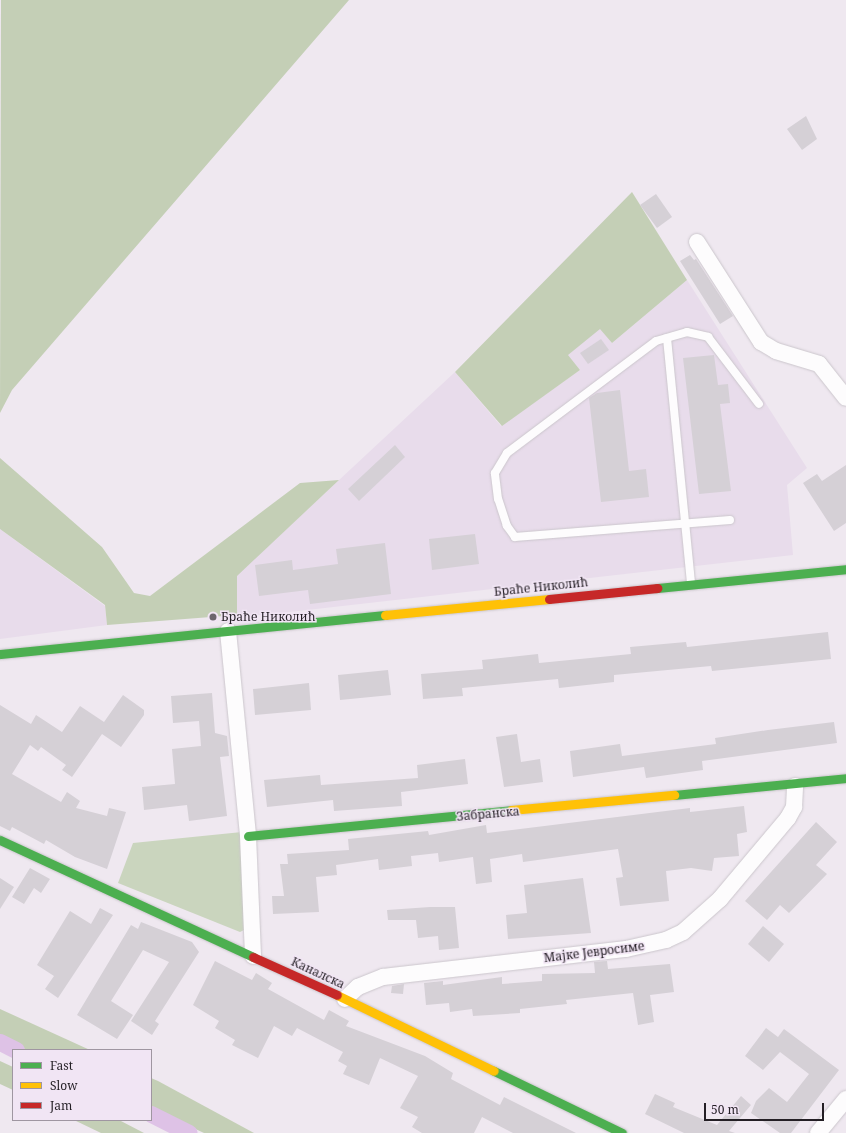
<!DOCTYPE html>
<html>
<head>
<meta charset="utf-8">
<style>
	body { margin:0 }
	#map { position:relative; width:846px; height:1133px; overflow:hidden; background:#efe8f0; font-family:"Noto Serif",serif }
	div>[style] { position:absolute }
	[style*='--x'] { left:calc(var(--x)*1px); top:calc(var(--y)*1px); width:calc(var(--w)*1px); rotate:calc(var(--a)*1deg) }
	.built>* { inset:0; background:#e8dceb }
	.green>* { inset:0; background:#cad5be }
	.forest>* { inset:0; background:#c4cfb6 }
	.canal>* { height:17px; margin:-8.5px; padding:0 8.5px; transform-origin:8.5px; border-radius:8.5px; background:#dec2e6 }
	.building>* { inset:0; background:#d5d0d6 }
	.roads { filter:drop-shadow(0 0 1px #cbc6cc) drop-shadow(0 0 1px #cbc6cc) }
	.lane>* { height:8px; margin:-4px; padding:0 4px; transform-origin:4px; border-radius:4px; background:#fdfcfd }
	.street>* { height:16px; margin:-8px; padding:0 8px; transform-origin:8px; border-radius:8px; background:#fdfcfd }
	.fast>* { height:9px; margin:-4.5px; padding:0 4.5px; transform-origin:4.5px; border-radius:4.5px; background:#4caf50 }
	.slow>* { height:9px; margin:-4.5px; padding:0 4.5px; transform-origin:4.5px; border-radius:4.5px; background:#ffc107 }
	.jam>* { height:9px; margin:-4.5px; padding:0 4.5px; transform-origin:4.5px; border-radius:4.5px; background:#c62828 }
	.dots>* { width:11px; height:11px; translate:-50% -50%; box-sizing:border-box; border:2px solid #f1e5f4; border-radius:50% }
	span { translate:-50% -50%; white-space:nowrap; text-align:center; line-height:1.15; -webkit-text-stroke:3px #f1e5f4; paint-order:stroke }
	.street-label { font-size:12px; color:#241f25 }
	.poi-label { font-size:12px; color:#241f25 }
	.left { translate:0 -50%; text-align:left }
	.legend { position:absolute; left:12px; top:1049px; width:140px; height:72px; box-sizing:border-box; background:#f1e5f4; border:1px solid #9f96a1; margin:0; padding:5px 7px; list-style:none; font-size:12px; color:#241f25 }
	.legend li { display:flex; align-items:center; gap:8px; height:20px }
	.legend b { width:20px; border:1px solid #9f96a1 }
	.scale { position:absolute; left:704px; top:1103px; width:120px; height:18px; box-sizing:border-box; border:2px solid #241f25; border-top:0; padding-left:5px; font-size:12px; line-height:14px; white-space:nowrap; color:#241f25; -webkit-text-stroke:3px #f1e5f4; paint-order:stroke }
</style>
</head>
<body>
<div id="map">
	<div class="built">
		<i style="clip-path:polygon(687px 280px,807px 468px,787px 485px,793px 555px,263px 615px,237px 615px,236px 576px,455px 372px,501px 426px,580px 370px,567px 355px,600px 328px,612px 343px)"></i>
		<i style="clip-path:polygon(0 529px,105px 606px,107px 625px,0 639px)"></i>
	</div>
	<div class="green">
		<i style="clip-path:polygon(242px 832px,244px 930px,240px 932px,118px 883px,133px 843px)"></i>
	</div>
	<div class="forest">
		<i style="clip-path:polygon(1px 0,349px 0,12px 390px,0 413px)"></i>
		<i style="clip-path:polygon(632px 192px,687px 280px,612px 343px,600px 329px,568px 355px,580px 370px,502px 426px,455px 372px)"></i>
		<i style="clip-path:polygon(0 458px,102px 547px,134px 593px,150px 596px,300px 483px,339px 480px,237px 576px,237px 615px,107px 625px,105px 605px,0 529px)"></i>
		<i style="clip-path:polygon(0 1009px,90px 1050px,25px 1050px,0 1038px)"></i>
		<i style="clip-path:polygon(0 1061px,13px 1067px,13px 1090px,0 1084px)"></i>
		<i style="clip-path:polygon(151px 1078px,158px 1081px,254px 1133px,204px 1133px,151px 1108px)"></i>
		<i style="clip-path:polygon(74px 1120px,119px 1120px,144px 1133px,101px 1133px)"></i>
	</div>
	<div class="canal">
		<i style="--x:0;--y:1042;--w:18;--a:27"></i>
		<i style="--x:151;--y:1114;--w:42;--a:26.6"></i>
	</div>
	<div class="building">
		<i style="clip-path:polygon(806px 116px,817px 139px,802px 150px,787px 129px)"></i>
		<i style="clip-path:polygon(656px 194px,672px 217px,657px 228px,640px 205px)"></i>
		<i style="clip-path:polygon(690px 255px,694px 260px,696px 259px,733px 316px,720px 324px,680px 261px)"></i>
		<i style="clip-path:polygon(601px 339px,609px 350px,588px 364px,580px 353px)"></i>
		<i style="clip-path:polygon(714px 355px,718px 385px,728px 384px,730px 403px,720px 404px,731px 491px,699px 494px,683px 358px)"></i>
		<i style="clip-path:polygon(620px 390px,629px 471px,646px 469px,649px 497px,601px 502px,589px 398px,597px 393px)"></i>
		<i style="clip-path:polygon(395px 445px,405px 457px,359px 501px,348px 489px)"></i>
		<i style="clip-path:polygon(846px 465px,846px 523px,834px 531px,803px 483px,817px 474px,822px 481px)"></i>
		<i style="clip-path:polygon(475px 534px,479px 564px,432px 570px,429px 539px)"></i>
		<i style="clip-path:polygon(385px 543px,391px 594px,310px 604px,308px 590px,259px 596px,255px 565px,292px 560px,293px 570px,338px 564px,336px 549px)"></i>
		<i style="clip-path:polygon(828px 632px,831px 659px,712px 671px,711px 666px,614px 675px,614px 682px,559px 688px,558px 679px,462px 688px,463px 696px,423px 699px,421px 674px,483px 669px,482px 660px,538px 654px,539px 663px,631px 654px,630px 647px,686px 642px,687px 647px)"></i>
		<i style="clip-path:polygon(388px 670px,391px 695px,340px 700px,338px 675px)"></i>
		<i style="clip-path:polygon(309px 683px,311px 710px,255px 715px,253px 689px)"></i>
		<i style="clip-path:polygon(212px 693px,215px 733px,227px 736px,229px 756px,220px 757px,227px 816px,189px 821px,187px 805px,144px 810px,142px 787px,175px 784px,172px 749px,201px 746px,199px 721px,173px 723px,171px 696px)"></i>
		<i style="clip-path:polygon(123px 695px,144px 710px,144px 715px,121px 747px,102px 734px,72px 777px,62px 770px,66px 765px,41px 747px,38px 751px,30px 745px,12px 774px,61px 802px,67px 792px,80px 801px,76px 808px,107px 816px,109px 808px,126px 812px,107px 869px,75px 857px,46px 840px,44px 844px,12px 827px,10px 831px,0 826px,0 705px,31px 724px,36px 715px,62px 732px,80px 706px,104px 722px)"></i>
		<i style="clip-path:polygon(834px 722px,837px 743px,702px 761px,703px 770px,646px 778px,644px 767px,573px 777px,570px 751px,620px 744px,622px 756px,716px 744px,715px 738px,768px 730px)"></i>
		<i style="clip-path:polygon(517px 734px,521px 762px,540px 759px,543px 782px,504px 787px,496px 737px)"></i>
		<i style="clip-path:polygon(465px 759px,468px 784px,401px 792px,402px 806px,334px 811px,333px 800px,267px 807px,264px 780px,320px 775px,321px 785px,418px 778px,417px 765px)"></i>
		<i style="clip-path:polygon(744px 806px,747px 832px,737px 834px,739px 856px,714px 858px,712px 871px,691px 868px,666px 871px,669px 901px,620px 906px,616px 878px,623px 877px,618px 849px,523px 862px,522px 854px,490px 859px,492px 882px,476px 884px,473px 857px,439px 862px,438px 853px,411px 856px,412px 866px,379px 870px,378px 859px,336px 865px,337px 875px,316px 877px,319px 912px,273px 914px,272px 896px,284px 896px,280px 864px,288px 864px,287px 854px,349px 850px,348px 839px,428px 831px,429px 835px,486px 825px,487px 833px,690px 808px,690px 812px)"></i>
		<i style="clip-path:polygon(816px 822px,837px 842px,816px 865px,827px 874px,789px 913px,780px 905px,767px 920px,745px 901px)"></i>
		<i style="clip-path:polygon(30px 868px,50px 879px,41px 893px,34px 888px,24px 904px,12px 897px)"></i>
		<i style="clip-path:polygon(0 878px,14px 887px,0 909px)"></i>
		<i style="clip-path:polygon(583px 878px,591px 933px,508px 939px,506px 915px,527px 913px,524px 885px)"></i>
		<i style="clip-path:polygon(430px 907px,455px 907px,459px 948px,439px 950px,438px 936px,418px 938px,416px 920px,388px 920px,387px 910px)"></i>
		<i style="clip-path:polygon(100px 908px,113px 915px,58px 998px,45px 989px,54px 976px,37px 965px,70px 911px,91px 924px)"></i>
		<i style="clip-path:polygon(141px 922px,192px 942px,199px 952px,155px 1021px,159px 1024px,152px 1035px,131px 1021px,169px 962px,143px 950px,111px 1001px,133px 1015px,117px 1039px,77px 1015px,131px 925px,138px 929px)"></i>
		<i style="clip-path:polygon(763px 926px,784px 944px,769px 962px,748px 944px)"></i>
		<i style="clip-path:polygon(215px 961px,252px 980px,256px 973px,272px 983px,268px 989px,324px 1020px,329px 1010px,349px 1021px,346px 1026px,425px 1056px,453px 1073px,451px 1079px,500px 1105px,504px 1097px,576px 1133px,513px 1133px,482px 1117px,474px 1133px,422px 1133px,412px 1127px,418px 1117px,400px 1108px,418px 1076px,380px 1058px,369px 1085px,343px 1074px,347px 1066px,338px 1061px,343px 1052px,297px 1028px,292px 1036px,274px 1026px,258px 1058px,232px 1045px,235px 1040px,215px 1028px,219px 1021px,193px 1005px)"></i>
		<i style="clip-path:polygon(607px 961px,608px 969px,670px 964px,674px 992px,650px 995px,654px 1022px,638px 1025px,633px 993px,566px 1000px,567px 1004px,520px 1009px,520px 1013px,473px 1016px,472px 1009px,450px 1012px,449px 1003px,426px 1005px,424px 983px,443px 981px,443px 985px,502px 977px,502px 984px,542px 981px,542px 974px,595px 973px,594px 962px)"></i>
		<i style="clip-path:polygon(404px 984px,403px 994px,391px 993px,392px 986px)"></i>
		<i style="clip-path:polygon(766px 1028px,778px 1037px,784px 1029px,839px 1070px,791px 1133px,780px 1133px,751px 1113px,756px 1101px,769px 1088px,787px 1102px,809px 1074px,780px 1052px,763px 1070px,745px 1056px)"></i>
		<i style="clip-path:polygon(655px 1094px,675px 1103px,673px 1107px,717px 1125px,741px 1096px,751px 1105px,729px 1131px,735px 1133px,684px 1133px,645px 1114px)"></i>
	</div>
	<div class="roads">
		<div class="lane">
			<i style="--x:667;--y:338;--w:247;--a:84.4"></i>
			<i style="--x:730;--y:520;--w:216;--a:175.5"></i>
			<i style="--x:515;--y:537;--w:14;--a:-126"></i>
			<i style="--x:507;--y:526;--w:28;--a:-108"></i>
			<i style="--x:498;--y:499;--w:26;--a:-97"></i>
			<i style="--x:495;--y:473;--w:23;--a:-59"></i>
			<i style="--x:507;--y:453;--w:186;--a:-36.9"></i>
			<i style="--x:656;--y:341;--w:32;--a:-16"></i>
			<i style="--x:687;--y:332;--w:22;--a:13"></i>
			<i style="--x:708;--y:337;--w:84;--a:52.7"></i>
		</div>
		<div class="street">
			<i style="--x:697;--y:242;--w:119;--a:57.4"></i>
			<i style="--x:761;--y:342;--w:17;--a:31"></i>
			<i style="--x:776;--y:351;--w:45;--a:16.8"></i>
			<i style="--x:819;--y:364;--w:43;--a:51.5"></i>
			<i style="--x:228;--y:631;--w:206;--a:84.4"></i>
			<i style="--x:248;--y:836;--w:120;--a:87.6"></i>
			<i style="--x:345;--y:999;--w:18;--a:-43"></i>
			<i style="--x:358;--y:987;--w:27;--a:-22"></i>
			<i style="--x:383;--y:977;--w:245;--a:-6.6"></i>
			<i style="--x:626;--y:949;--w:41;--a:-12.7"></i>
			<i style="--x:666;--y:940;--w:19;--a:-25"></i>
			<i style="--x:683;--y:932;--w:50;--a:-41.7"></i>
			<i style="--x:720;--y:899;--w:106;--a:-50"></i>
			<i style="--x:788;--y:818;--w:13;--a:-61"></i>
			<i style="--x:794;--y:807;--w:21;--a:-87"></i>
			<i style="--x:818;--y:1133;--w:44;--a:-50.5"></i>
		</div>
		<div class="fast">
			<i style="--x:657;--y:588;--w:190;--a:-5.7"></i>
			<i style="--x:0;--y:654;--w:387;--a:-5.8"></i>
			<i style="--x:674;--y:795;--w:173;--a:-5.6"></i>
			<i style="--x:248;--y:836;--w:264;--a:-5.6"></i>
			<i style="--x:0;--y:840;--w:279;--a:24.8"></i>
			<i style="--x:494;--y:1071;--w:142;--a:25.8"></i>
		</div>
		<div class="slow">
			<i style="--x:385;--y:615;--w:165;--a:-5.6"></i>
			<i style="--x:511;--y:810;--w:164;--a:-5.3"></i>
			<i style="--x:337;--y:995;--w:174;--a:25.8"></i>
		</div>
		<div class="jam">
			<i style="--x:549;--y:599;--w:109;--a:-5.8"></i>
			<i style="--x:253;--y:957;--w:92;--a:24.3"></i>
		</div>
	</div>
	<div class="dots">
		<i style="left:213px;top:617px;background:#6b656c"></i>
	</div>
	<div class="street-label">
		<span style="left:541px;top:587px;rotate:-6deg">Браће Николић</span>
		<span style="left:488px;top:814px;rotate:-5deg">Забранска</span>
		<span style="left:594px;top:952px;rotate:-7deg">Мајке Јевросиме</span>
		<span style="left:318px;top:973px;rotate:25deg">Каналска</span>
	</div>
	<div class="poi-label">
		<span class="left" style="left:221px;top:617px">Браће Николић</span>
	</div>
	<ul class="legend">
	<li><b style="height:5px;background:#4caf50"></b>Fast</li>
	<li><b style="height:5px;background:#ffc107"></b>Slow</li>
	<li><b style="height:5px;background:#c62828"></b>Jam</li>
	</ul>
	<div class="scale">50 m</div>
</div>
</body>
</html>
